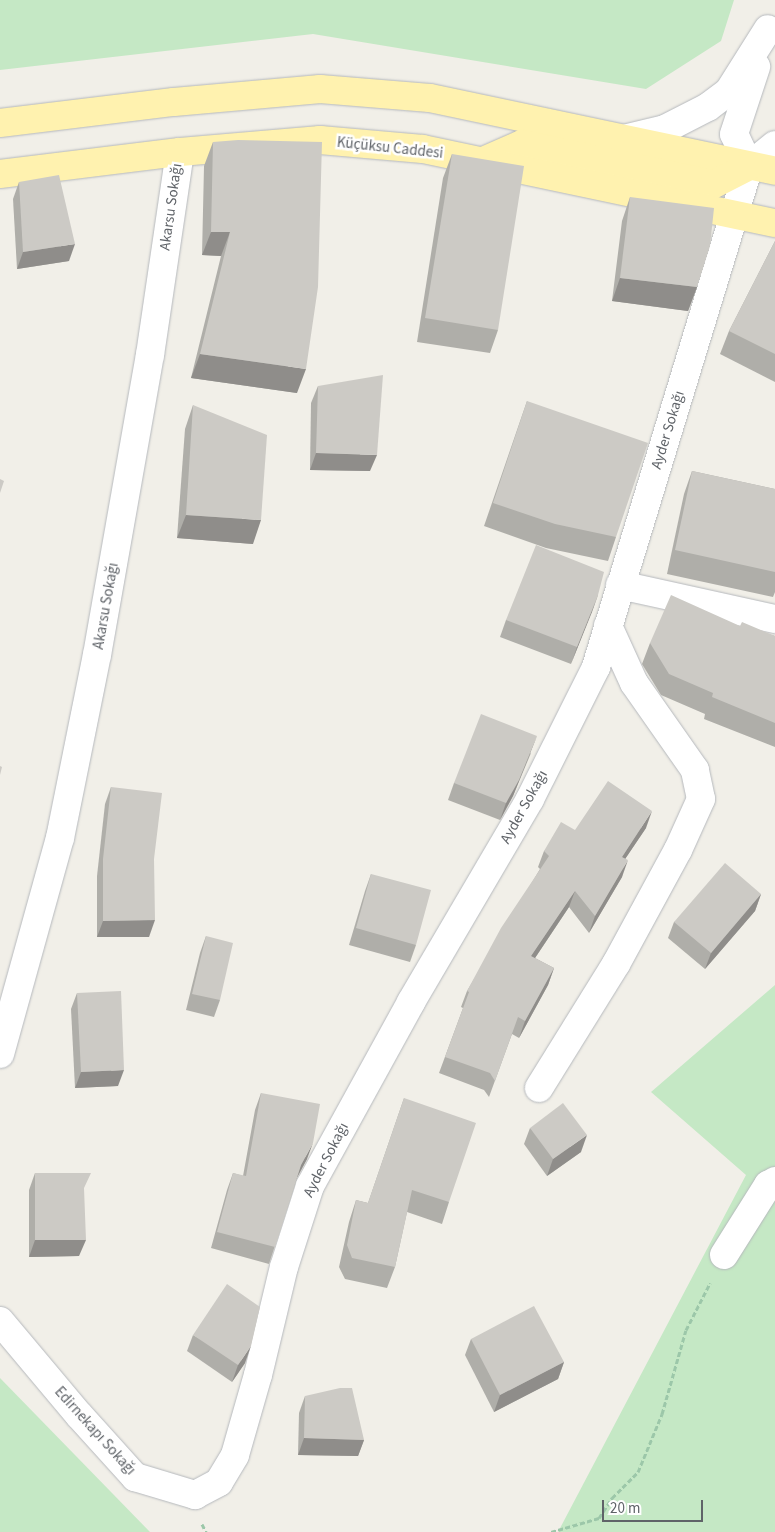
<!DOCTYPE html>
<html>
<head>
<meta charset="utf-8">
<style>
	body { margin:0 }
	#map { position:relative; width:775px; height:1532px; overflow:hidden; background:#f1efe8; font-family:"Source Sans 3",sans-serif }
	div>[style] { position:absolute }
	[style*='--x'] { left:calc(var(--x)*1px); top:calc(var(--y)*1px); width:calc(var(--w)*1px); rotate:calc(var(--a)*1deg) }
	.green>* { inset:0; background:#c5e8c5 }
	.path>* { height:3px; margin-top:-1.5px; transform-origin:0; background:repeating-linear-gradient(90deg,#9cc7a9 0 5px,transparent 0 7.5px) }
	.roads { filter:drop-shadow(0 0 1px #b5b8bc) drop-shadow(0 0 1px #b5b8bc) }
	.minor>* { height:28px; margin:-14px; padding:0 14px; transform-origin:14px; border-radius:14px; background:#fff }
	.major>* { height:28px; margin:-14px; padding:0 14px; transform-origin:14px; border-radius:14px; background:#fff2af }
	.wall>* { inset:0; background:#afaea9 }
	.shaded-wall>* { inset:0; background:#8f8d8a }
	.building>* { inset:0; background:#cccac5 }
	span { translate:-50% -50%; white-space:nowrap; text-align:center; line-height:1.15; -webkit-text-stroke:5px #fff; paint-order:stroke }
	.street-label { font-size:15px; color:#5f6368 }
	.scale { position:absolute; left:602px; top:1500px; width:101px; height:22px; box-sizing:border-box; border:2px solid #5f6368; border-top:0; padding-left:6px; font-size:15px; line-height:18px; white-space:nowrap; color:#5f6368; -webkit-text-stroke:4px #fff; paint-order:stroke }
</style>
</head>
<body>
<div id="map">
	<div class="green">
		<i style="clip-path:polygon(0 0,734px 0,721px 41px,646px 89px,313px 34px,0 70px)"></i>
		<i style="clip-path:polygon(775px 985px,775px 1532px,558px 1532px,746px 1175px,651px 1092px)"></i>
		<i style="clip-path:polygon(0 1378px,150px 1532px,0 1532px)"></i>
	</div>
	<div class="path">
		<i style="--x:202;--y:1524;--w:9;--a:63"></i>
		<i style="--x:551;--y:1532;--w:50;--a:-16.3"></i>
		<i style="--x:599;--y:1518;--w:24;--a:-57"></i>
		<i style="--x:612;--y:1498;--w:37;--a:-45"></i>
		<i style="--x:638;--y:1472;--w:63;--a:-67.5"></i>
		<i style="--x:662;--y:1414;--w:87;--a:-74.1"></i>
		<i style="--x:686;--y:1330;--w:53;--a:-62.9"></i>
	</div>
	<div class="roads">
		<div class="minor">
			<i style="--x:623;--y:139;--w:43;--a:-13.4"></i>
			<i style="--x:665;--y:129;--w:48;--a:-27.1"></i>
			<i style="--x:708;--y:107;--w:26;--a:-37"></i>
			<i style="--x:729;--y:91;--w:73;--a:-57.8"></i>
			<i style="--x:749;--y:166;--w:35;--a:-115"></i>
			<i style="--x:734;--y:134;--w:71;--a:-71.8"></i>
			<i style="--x:620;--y:585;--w:159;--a:12.4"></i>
			<i style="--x:0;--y:1054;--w:224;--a:-74.5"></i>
			<i style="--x:60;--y:838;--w:187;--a:-78.6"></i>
			<i style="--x:97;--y:655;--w:305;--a:-80"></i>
			<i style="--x:150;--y:355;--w:205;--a:-81.6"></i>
			<i style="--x:539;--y:1088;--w:146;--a:-58.2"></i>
			<i style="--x:616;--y:964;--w:130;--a:-61.5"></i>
			<i style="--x:678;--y:850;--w:56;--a:-65.7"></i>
			<i style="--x:701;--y:799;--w:30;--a:-102"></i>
			<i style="--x:695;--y:770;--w:106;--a:-125"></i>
			<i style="--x:634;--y:683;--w:63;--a:-114.5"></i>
			<i style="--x:724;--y:1255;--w:83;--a:-57.8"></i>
			<i style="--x:768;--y:1185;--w:8;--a:-30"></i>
			<i style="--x:0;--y:1321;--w:123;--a:50"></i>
			<i style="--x:79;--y:1415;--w:84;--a:47.9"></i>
			<i style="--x:135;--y:1477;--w:63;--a:16.7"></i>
			<i style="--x:195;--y:1495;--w:27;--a:-28"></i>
			<i style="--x:219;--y:1482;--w:31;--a:-59"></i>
			<i style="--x:235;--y:1455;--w:83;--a:-74"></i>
			<i style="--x:258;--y:1375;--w:111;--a:-76.5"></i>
			<i style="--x:284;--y:1267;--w:85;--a:-72.2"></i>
			<i style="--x:310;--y:1186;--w:210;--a:-61.2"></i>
			<i style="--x:411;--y:1002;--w:235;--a:-59.6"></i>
			<i style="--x:530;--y:799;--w:148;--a:-63.4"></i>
			<i style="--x:596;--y:667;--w:524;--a:-73.02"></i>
			<i style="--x:749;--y:166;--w:33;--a:-39"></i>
		</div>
		<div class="major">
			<i style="--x:0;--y:123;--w:175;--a:-6.9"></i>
			<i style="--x:174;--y:102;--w:147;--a:-5.1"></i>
			<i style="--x:320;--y:89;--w:110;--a:4.7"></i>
			<i style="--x:430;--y:98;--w:353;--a:11.9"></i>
			<i style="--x:483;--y:161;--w:43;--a:-23.6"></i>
			<i style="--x:522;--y:144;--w:196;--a:11.8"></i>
			<i style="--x:714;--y:184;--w:39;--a:-27"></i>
			<i style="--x:0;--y:174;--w:181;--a:-7"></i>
			<i style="--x:180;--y:152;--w:141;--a:-4.9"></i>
			<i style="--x:320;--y:140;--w:103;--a:5"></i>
			<i style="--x:423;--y:149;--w:360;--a:11.9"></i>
		</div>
	</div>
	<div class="wall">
		<i style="clip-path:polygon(213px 142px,297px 393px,191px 378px,221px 256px,202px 255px,204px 166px)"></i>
		<i style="clip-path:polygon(452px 154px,498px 330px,490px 353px,417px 342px,443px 178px)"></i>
		<i style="clip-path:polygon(19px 182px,69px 261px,17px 269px,13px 199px)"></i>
		<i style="clip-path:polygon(630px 197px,697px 287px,688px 311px,612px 301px,622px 221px)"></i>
		<i style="clip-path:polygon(775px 241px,775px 382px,720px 354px,729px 331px)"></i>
		<i style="clip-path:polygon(318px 386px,370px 471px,310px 470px,311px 403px)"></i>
		<i style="clip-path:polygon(527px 401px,616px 537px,608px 561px,546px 548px,484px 526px)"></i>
		<i style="clip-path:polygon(193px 405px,253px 544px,177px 538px,185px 429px)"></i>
		<i style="clip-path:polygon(692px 471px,775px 489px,775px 592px,773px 597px,667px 574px,684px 494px)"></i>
		<i style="clip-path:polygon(598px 595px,571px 664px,500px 637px,506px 620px)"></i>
		<i style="clip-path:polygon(740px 626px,775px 636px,775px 747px,704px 719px,705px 714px,661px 695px,642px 664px,650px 643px)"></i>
		<i style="clip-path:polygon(531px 753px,513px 796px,500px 820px,448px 800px,454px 783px)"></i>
		<i style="clip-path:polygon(111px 787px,154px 859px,149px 937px,97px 937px,97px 876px,105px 804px)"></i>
		<i style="clip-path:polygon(646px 828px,625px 859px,622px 877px,589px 933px,569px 907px,535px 958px,554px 968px,548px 985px,519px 1038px,512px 1034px,489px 1097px,484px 1090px,439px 1073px,463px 1008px,461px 1007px,467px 991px,540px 869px,538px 867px,544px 851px,575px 830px)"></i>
		<i style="clip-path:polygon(371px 874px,416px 945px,410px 962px,349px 945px,365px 891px)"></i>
		<i style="clip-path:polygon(761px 894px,755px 911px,705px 969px,668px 938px,674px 922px)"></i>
		<i style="clip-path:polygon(206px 936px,220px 1000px,214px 1017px,186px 1010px,200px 953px)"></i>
		<i style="clip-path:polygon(77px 993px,118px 1086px,75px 1088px,71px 1009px)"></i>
		<i style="clip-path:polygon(261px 1093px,307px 1159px,297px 1178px,269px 1264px,211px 1248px,227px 1190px,233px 1173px,243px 1176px,255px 1110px)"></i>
		<i style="clip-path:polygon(404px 1098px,449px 1202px,442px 1224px,407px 1212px,395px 1267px,387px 1288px,345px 1279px,339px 1267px,349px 1222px,356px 1200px,368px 1203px)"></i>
		<i style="clip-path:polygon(530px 1128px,581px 1152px,547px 1176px,524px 1144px)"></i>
		<i style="clip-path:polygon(35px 1173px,84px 1191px,79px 1256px,29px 1257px,29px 1190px)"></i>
		<i style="clip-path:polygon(193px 1335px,245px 1363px,232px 1382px,187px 1351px)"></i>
		<i style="clip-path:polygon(471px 1339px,564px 1362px,558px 1379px,494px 1412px,465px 1355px)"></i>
		<i style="clip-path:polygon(305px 1396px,364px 1440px,358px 1456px,298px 1455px,299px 1413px)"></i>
	</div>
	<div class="shaded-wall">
		<i style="clip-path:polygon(211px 232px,230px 232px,221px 256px,202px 255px)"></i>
		<i style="clip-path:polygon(75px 244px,69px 261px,17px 269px,23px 252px)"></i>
		<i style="clip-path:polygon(620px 278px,697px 287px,688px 311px,612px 301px)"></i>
		<i style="clip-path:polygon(200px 354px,306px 369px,297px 393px,191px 378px)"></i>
		<i style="clip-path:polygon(316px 453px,377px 455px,370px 471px,310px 470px)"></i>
		<i style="clip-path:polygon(186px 515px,261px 520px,253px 544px,177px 538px)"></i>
		<i style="clip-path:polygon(598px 595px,592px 612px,571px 664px,577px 647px)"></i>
		<i style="clip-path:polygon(537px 736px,513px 796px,500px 820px,506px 803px)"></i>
		<i style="clip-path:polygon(652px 811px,646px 828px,615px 874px,622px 857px)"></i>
		<i style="clip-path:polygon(628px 860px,622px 877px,589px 933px,595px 916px)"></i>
		<i style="clip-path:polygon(575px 891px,569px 907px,525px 973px,531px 956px)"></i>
		<i style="clip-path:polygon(761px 894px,755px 911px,705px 969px,711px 953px)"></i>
		<i style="clip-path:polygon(155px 920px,149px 937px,97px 937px,103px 921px)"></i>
		<i style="clip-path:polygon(554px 968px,548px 985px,519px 1038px,525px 1021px)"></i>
		<i style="clip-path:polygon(124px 1070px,118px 1086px,75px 1088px,81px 1072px)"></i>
		<i style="clip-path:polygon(587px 1135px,581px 1152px,547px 1176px,553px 1159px)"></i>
		<i style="clip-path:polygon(313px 1143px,307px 1159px,295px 1181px,301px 1165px)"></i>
		<i style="clip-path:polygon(35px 1240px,86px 1240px,79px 1256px,29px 1257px)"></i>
		<i style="clip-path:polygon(251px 1346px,245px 1363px,232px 1382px,238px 1365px)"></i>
		<i style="clip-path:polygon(564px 1362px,558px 1379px,494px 1412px,500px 1395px)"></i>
		<i style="clip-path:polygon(304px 1438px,364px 1440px,358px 1456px,298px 1455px)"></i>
	</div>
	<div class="building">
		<i style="clip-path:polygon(238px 140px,322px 142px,318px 287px,306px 369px,200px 354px,230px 232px,211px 232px,213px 142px)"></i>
		<i style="clip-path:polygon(452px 154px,524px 166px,498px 330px,425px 318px)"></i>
		<i style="clip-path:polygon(59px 175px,75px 244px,23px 252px,19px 182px)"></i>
		<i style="clip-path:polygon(630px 197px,714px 208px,710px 246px,697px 287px,620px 278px)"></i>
		<i style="clip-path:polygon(775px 241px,775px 354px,729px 331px)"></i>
		<i style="clip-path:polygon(383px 375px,377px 455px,316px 453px,318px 386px)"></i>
		<i style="clip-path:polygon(527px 401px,648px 443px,616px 537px,555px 524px,493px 503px)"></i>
		<i style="clip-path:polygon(193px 405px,267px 435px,261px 520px,186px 515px)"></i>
		<i style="clip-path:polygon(692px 471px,775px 489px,775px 572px,675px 550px)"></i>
		<i style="clip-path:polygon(0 479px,4px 481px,0 493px)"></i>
		<i style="clip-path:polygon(536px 545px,604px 572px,598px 595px,577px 647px,506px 620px)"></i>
		<i style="clip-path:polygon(671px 595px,740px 626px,742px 622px,775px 636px,775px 723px,712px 697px,713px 693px,669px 674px,650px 643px)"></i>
		<i style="clip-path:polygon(481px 714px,537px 736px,519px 780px,506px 803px,454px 783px)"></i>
		<i style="clip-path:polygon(0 766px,2px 767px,0 775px)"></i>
		<i style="clip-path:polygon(608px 781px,652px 811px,622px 857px,628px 860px,595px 916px,575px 891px,531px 956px,554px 968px,525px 1021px,518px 1017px,495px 1081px,490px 1073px,445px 1057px,469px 992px,467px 991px,501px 928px,549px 856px,544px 851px,561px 822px,575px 830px)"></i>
		<i style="clip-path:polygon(111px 787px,162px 793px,154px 859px,155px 920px,103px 921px,103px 859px)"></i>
		<i style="clip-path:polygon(725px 863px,761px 894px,711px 953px,674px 922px)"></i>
		<i style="clip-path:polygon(371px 874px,431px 890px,416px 945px,356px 928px)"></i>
		<i style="clip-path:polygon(206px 936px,233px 943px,220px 1000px,192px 994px)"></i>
		<i style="clip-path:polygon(121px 991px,124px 1070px,81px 1072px,77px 993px)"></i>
		<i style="clip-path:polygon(261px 1093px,320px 1104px,313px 1143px,301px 1165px,275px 1247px,217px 1232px,233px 1173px,246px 1176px)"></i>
		<i style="clip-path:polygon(404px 1098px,476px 1123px,449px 1202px,412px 1190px,395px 1267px,352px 1258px,347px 1245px,356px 1200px,368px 1203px)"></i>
		<i style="clip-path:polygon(563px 1103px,587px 1135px,553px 1159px,530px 1128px)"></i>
		<i style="clip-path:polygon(35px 1173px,91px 1173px,84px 1188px,86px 1240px,35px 1240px)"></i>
		<i style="clip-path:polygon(227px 1284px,260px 1307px,251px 1346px,238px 1365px,193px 1335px)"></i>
		<i style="clip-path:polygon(534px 1306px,564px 1362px,500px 1395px,471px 1339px)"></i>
		<i style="clip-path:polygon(340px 1388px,352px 1388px,364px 1440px,304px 1438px,305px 1396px)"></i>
	</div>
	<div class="street-label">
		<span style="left:390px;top:148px;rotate:6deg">Küçüksu Caddesi</span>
		<span style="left:171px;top:207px;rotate:-82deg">Akarsu Sokağı</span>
		<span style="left:668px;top:430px;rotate:-73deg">Ayder Sokağı</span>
		<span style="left:106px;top:606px;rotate:-80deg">Akarsu Sokağı</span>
		<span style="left:524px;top:807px;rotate:-61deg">Ayder Sokağı</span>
		<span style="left:326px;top:1160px;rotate:-63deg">Ayder Sokağı</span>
		<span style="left:95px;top:1431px;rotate:48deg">Edirnekapı Sokağı</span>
	</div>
	<div class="scale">20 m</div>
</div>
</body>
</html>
